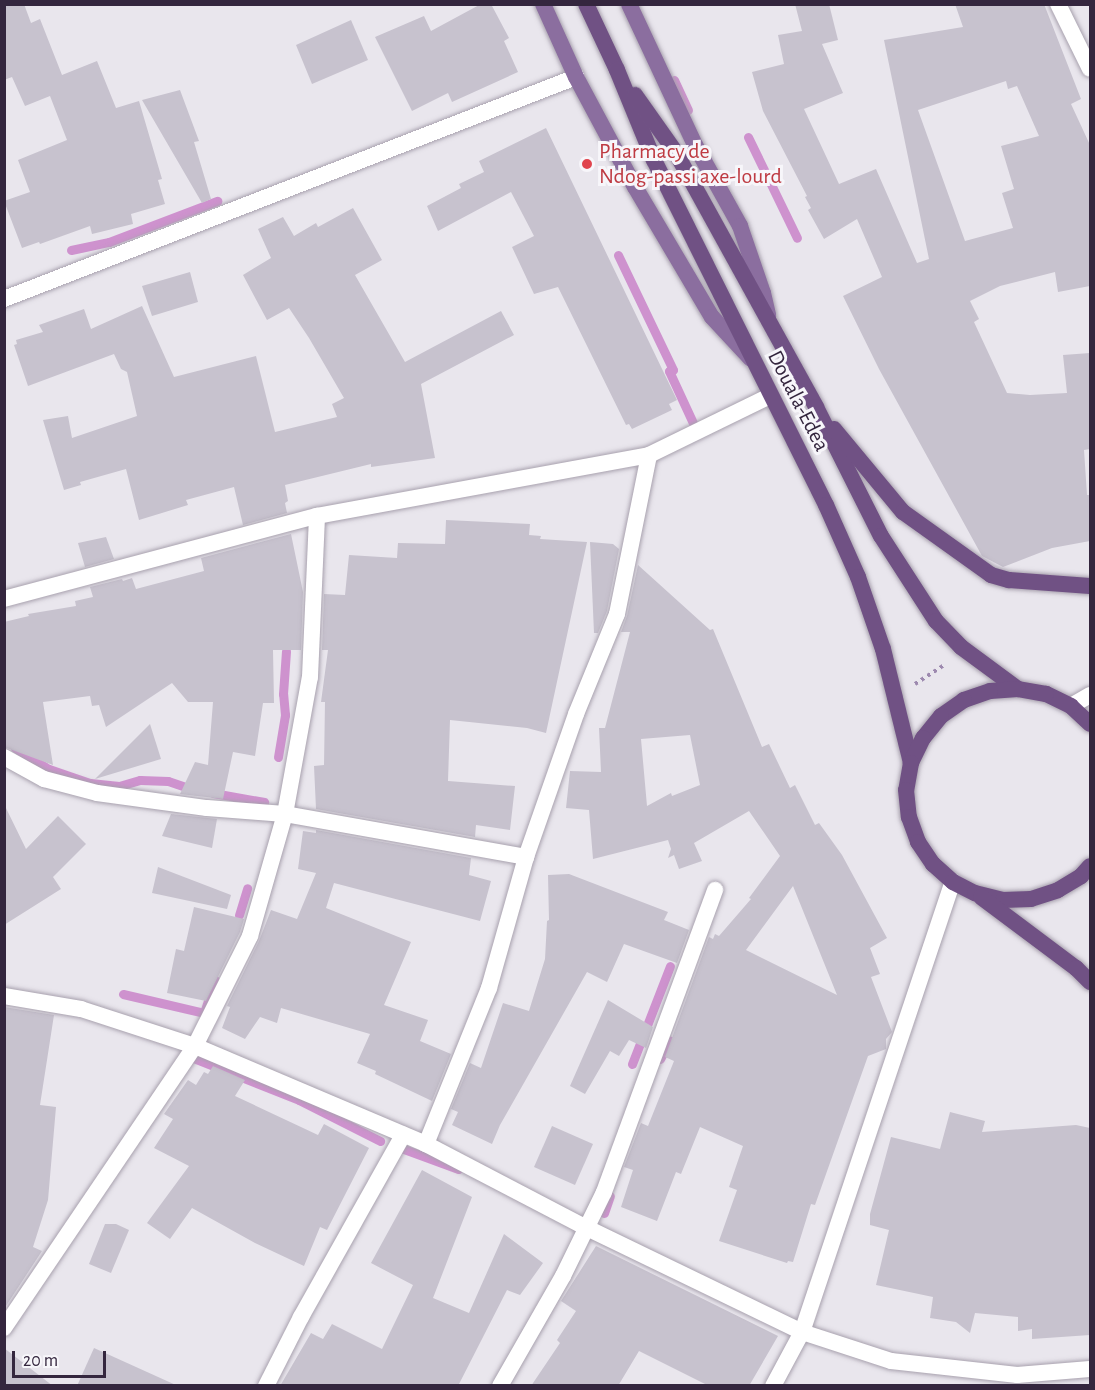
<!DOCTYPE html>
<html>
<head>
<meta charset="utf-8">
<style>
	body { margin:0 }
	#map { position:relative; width:1095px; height:1390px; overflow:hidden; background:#e9e6ed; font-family:"Alegreya Sans",sans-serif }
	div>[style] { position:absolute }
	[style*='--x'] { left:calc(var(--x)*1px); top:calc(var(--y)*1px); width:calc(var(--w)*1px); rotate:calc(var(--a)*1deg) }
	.stream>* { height:9px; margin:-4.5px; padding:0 4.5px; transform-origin:4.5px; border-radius:4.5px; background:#ce92ce }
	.building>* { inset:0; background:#c7c2ce }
	.path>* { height:4px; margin-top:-2px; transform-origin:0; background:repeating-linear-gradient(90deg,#9d89af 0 3px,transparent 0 7.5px) }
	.roads { filter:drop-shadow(0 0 2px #a8a1ae) drop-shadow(0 0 2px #a8a1ae) }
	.minor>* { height:16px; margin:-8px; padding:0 8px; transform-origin:8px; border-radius:8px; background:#fff }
	.secondary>* { height:16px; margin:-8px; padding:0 8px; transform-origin:8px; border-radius:8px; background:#fff }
	.primary>* { height:16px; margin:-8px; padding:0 8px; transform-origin:8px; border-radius:8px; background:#8b6e9f }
	.trunk>* { height:16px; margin:-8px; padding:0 8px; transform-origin:8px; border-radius:8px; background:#705184 }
	.dots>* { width:16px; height:16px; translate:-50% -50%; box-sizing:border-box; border:3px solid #f7f6fa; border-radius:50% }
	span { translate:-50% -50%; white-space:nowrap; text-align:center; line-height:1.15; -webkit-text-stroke:6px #f7f6fa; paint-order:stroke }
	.health-label { font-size:22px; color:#be3a42 }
	.left { translate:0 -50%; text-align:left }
	.street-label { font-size:22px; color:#34263e }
	.frame { position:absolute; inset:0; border:6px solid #34263e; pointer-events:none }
	.scale { position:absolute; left:12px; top:1351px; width:94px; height:27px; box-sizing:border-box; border:3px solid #34263e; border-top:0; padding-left:8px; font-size:18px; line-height:21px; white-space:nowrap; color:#34263e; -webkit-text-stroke:4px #f7f6fa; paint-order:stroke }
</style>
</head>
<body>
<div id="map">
	<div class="stream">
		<i style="--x:674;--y:80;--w:33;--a:65"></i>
		<i style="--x:748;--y:137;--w:112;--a:64.1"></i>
		<i style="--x:71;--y:250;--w:39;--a:-12"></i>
		<i style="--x:109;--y:242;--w:116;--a:-20.8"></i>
		<i style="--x:618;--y:255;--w:127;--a:64.4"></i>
		<i style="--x:673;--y:370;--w:4;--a:166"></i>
		<i style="--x:669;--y:371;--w:57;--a:65.2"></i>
		<i style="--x:15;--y:748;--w:40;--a:32"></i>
		<i style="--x:49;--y:769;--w:43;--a:18.9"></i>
		<i style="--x:90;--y:783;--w:29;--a:6"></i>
		<i style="--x:119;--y:786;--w:22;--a:-16"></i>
		<i style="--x:140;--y:780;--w:28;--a:2"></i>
		<i style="--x:168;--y:781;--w:28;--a:19"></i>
		<i style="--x:278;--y:757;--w:43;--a:-80.5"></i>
		<i style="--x:285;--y:715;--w:21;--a:-95"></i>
		<i style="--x:283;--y:694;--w:43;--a:-86"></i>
		<i style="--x:213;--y:793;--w:52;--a:10"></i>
		<i style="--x:239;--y:915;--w:28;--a:-73"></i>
		<i style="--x:123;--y:994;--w:83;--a:13.2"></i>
		<i style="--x:204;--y:1013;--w:35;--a:-72"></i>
		<i style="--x:191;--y:1057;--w:116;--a:21.7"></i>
		<i style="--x:299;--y:1100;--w:91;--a:26.8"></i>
		<i style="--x:660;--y:1059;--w:21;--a:-62"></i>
		<i style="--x:632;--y:1064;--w:105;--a:-68.8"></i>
		<i style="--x:401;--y:1148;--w:61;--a:20.2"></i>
		<i style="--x:604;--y:1213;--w:18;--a:-71"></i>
	</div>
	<div class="building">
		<i style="clip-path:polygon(4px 4px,24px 4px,31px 23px,40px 19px,62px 75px,97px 61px,116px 108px,139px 101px,162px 179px,158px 180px,165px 204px,131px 214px,133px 224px,92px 234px,90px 226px,40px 244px,39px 242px,22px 248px,4px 201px,30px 192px,18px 160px,67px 140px,50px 96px,25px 106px,12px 77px,4px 80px)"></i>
		<i style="clip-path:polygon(481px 4px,491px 4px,509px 38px,504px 41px,518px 72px,452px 102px,448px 93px,412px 111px,375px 37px,424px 16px,431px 31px)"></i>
		<i style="clip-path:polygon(evenodd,795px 4px,829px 4px,838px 40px,822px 44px,843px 93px,804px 109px,839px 184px,876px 169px,917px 263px,929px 259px,884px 40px,963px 27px,955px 4px,1044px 4px,1081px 99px,1071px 104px,1090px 145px,1090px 286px,1058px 292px,1055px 272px,1000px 286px,970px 301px,979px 319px,974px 322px,1007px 393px,1030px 395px,1067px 393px,1063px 355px,1090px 353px,1090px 449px,1084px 450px,1087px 495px,1090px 495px,1090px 541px,1052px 548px,1003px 567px,982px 556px,879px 369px,843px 296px,882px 277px,857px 219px,824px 239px,808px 210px,811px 208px,805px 197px,807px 196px,763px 111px,752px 72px,784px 64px,778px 35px,802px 31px,795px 4px,1006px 81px,1008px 89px,1017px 86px,1039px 136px,1001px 146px,1014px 189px,1002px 193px,1013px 228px,965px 241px,918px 110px,1006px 81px)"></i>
		<i style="clip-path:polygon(351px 20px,368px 60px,312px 84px,296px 45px)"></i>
		<i style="clip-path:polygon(180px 90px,199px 141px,194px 142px,211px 199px,202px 203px,142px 100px)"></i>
		<i style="clip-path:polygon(546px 128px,677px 400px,669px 404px,672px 410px,632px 429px,629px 424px,626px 425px,558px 287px,534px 294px,512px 247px,534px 236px,511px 192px,438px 231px,427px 206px,461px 188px,459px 184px,484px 172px,479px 161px)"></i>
		<i style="clip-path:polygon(353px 208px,382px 260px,355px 275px,405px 362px,501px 311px,514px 335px,421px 384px,435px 458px,371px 467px,371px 464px,285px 485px,288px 501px,285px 503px,287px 513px,243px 525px,234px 487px,186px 500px,188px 505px,139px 520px,126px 469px,80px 482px,81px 485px,64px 490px,43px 420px,68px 416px,72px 438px,137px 416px,127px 372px,121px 369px,114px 354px,28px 386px,14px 345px,17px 344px,16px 340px,43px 332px,39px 325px,84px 309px,91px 329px,142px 306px,174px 377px,256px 356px,275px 432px,337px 417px,332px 404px,344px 398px,309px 338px,289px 308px,267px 320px,243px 275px,271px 258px,258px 229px,283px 217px,294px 236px,316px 223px,318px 227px)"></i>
		<i style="clip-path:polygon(190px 272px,198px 302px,152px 316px,142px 286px)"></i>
		<i style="clip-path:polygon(446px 520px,530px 524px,529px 535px,541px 536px,540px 539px,587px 542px,546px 733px,527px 728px,450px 720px,448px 781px,515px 786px,510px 830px,476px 825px,475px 837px,316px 809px,314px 766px,324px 765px,325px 702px,321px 702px,328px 650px,322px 650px,324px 594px,345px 595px,349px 555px,397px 558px,398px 543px,445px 544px)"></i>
		<i style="clip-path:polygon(291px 534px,303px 592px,301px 650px,273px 650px,274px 703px,263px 703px,255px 756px,233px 752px,223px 799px,180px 794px,195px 762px,208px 765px,213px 702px,188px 702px,172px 683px,106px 727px,99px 705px,92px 706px,90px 696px,43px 702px,53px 765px,4px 747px,4px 622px,29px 616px,28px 614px,76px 606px,75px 601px,93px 597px,90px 587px,122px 579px,123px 581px,132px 578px,136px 589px,204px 571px,201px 558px)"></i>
		<i style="clip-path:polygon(106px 537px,114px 559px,85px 567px,78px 543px)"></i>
		<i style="clip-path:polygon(590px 542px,613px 544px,619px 549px,607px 611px,598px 633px,594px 633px)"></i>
		<i style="clip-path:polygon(evenodd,638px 565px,710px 630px,713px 629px,762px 747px,769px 744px,790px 788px,795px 785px,815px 825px,819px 823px,842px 855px,887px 938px,870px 948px,880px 974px,871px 977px,892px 1032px,886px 1039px,886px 1049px,868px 1056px,815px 1205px,811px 1204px,793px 1262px,788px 1261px,787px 1263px,719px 1241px,737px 1190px,729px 1187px,743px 1146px,700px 1127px,681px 1174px,676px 1172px,657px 1221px,621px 1207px,633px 1170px,624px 1167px,641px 1123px,648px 1126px,674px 1061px,665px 1057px,709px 937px,713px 939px,715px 934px,719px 936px,751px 899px,749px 898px,780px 856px,749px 811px,694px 843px,702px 861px,679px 869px,674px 855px,668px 858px,671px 849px,668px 840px,593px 859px,589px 810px,566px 808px,570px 771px,601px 772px,599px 728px,605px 728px,630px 632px,621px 632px,627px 616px,638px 565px,690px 735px,700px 785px,672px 796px,671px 793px,647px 806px,641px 739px,690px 735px,638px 565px,793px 886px,837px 995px,746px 950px,793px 886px)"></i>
		<i style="clip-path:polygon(150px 724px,161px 759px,95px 779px)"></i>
		<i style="clip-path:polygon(4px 804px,26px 849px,58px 816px,86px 844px,53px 877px,61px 889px,4px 925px)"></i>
		<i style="clip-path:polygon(171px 814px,217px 819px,212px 848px,162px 836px)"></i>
		<i style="clip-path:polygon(316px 830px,471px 858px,469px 875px,491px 881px,480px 921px,334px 883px,326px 908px,411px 942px,384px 1005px,428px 1020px,420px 1041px,451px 1054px,432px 1101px,375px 1074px,376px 1071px,357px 1063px,370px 1034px,281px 1008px,277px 1023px,260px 1017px,245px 1039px,222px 1028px,230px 1007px,227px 1006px,259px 941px,271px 910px,297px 919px,316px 873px,298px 869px,303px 831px,316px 833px)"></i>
		<i style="clip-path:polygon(158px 867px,231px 895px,227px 909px,152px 893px)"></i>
		<i style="clip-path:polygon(569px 874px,668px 912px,664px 920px,689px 930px,677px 963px,624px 944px,607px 982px,587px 972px,500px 1125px,492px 1144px,452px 1125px,458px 1112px,451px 1109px,470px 1063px,481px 1068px,503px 1003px,529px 1011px,545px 959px,547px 921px,549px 920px,548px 875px)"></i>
		<i style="clip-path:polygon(194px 907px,244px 919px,240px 932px,206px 1001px,167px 993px,176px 949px,184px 951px)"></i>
		<i style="clip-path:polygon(608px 1000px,653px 1027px,646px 1048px,629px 1040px,619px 1056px,610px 1051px,585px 1094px,570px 1086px)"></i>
		<i style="clip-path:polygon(4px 1007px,54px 1015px,40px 1105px,56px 1107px,48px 1200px,33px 1247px,42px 1251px,4px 1309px)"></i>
		<i style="clip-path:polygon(213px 1066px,245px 1080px,235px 1096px,318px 1135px,324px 1124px,369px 1148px,327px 1230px,320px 1227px,304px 1266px,255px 1243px,192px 1208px,170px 1239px,147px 1223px,189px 1166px,154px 1148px,173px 1119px,164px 1114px,188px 1080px,196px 1085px,204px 1072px,208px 1074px)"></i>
		<i style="clip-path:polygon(950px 1112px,985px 1121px,982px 1132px,1076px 1125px,1090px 1128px,1090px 1335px,1032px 1339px,1032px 1329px,1018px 1331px,1018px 1317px,975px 1313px,970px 1333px,956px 1322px,930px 1318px,933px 1297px,876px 1285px,889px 1230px,870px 1225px,870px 1214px,891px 1137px,940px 1149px)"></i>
		<i style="clip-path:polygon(552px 1126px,593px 1144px,575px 1185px,534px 1167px)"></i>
		<i style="clip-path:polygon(422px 1170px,472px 1197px,433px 1298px,469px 1313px,504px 1234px,543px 1263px,520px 1295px,507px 1290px,458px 1386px,280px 1386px,311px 1333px,323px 1339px,332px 1324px,382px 1349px,413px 1285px,371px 1263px)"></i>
		<i style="clip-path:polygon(105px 1224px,116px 1224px,129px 1230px,111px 1273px,89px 1264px)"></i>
		<i style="clip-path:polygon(596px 1246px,778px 1336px,749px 1386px,709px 1386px,639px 1351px,618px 1386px,531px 1386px,560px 1343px,557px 1340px,576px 1311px,561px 1301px)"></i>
		<i style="clip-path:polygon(4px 1348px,53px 1386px,4px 1386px)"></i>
		<i style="clip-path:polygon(94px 1348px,178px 1386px,77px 1386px)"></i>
	</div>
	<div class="path">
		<i style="--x:915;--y:684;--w:35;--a:-33"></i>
	</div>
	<div class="roads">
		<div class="minor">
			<i style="--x:1058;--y:4;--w:72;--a:63.8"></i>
			<i style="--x:4;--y:299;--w:614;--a:-21.21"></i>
			<i style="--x:4;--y:599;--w:324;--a:-14.9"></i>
			<i style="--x:317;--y:516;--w:338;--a:-10.4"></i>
			<i style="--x:649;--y:455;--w:135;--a:-26"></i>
			<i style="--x:4;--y:757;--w:46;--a:28.8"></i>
			<i style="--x:44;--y:779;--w:55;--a:14.8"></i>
			<i style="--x:97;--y:793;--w:111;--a:7.8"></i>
			<i style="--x:207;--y:808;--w:78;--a:4.4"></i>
			<i style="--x:285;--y:814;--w:245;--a:10.1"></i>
			<i style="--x:4;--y:996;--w:78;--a:9.6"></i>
			<i style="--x:81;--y:1009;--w:120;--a:18"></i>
			<i style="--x:195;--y:1046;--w:251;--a:23"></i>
			<i style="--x:426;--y:1144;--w:182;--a:27.6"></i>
			<i style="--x:587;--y:1228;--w:239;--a:25.8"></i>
			<i style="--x:802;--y:1332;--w:94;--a:18"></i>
			<i style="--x:891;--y:1361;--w:127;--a:6.3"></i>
			<i style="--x:1017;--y:1375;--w:73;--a:-4.7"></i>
			<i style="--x:426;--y:1144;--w:168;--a:-68"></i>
			<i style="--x:489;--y:988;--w:136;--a:-74.2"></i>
			<i style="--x:526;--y:857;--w:151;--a:-70.7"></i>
			<i style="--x:576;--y:714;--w:108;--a:-67.7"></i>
			<i style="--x:617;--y:614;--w:162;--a:-78.6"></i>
			<i style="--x:4;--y:1328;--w:341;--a:-55.9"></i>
			<i style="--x:195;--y:1046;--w:123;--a:-63.4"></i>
			<i style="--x:250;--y:936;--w:127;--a:-74"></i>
			<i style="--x:285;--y:814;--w:139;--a:-79.7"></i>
			<i style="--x:310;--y:677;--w:161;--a:-87.5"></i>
			<i style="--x:266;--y:1386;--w:77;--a:-63.1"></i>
			<i style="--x:301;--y:1317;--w:209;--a:-60.7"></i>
			<i style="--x:500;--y:1386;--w:127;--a:-60.2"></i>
			<i style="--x:563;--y:1276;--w:93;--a:-64"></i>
			<i style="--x:604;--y:1192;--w:322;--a:-69.8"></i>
			<i style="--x:773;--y:1386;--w:61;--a:-61.8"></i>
			<i style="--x:802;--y:1332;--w:475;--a:-71.5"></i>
		</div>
		<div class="secondary">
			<i style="--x:1071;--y:706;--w:22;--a:-30"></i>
		</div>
		<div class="primary">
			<i style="--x:543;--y:4;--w:80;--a:65.7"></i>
			<i style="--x:576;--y:77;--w:125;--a:61.8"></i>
			<i style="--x:635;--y:187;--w:151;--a:59.4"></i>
			<i style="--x:712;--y:317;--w:57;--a:47.1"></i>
			<i style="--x:629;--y:4;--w:156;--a:64.9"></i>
			<i style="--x:695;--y:145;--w:93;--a:60.9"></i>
			<i style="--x:740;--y:226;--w:71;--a:71.1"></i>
			<i style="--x:763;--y:293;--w:23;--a:77"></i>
		</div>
		<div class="trunk">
			<i style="--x:586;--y:4;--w:73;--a:64.8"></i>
			<i style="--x:617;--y:70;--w:97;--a:67.7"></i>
			<i style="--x:654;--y:160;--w:385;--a:63.5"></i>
			<i style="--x:826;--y:505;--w:79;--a:66"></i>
			<i style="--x:858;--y:577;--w:76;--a:70.9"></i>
			<i style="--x:883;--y:649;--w:117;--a:76.2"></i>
			<i style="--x:635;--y:95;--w:71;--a:54.7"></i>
			<i style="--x:676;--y:153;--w:290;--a:61.1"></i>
			<i style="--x:816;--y:407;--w:144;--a:63.3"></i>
			<i style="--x:881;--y:536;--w:101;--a:57.1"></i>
			<i style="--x:936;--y:621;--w:36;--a:46"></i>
			<i style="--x:961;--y:647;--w:71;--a:36.4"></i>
			<i style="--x:834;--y:429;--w:108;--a:50.3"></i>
			<i style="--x:903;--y:512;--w:108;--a:35.6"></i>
			<i style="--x:991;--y:575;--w:19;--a:16"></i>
			<i style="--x:1009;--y:580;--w:81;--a:4.2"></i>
			<i style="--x:1090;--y:724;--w:26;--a:-137"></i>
			<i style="--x:1071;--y:706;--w:28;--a:-154"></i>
			<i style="--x:1046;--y:694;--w:28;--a:-170"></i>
			<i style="--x:1018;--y:689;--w:28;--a:176"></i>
			<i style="--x:990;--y:691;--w:28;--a:161"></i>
			<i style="--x:964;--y:700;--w:28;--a:145"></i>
			<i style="--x:941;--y:716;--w:28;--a:129"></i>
			<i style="--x:923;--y:738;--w:28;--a:116"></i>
			<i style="--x:911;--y:763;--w:27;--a:100"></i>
			<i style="--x:906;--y:790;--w:27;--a:84"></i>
			<i style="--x:909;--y:817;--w:27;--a:70"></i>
			<i style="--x:918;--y:842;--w:27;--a:56"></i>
			<i style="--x:933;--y:864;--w:27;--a:42"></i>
			<i style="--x:953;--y:882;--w:25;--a:27"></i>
			<i style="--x:975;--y:893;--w:29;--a:14"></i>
			<i style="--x:1003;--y:900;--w:28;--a:-2"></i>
			<i style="--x:1031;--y:899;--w:28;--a:-18"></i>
			<i style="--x:1058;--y:890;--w:27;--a:-31"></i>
			<i style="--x:1081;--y:876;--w:13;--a:-48"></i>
			<i style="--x:981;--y:897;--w:119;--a:36.8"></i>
			<i style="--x:1076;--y:968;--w:20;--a:45"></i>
		</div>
	</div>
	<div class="dots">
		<i style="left:587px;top:164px;background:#e0444e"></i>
	</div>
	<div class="health-label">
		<span class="left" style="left:599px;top:164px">Pharmacy de<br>Ndog-passi axe-lourd</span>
	</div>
	<div class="street-label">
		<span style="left:798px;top:401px;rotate:63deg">Douala-Edea</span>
	</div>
	<div class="frame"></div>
	<div class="scale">20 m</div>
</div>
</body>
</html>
